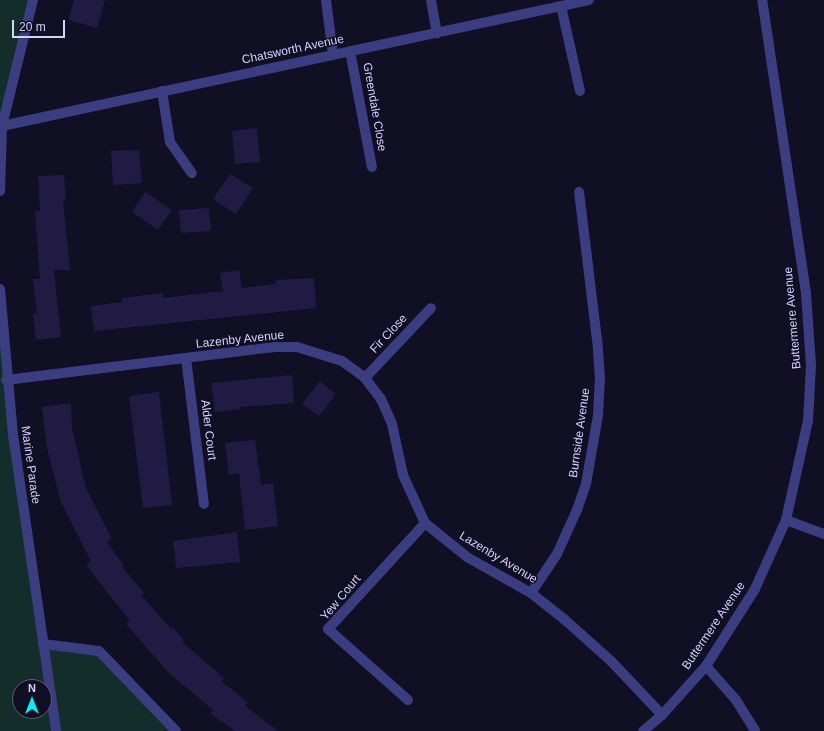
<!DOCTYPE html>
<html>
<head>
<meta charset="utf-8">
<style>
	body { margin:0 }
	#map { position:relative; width:824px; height:731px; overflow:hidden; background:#110f23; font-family:Helvetica,sans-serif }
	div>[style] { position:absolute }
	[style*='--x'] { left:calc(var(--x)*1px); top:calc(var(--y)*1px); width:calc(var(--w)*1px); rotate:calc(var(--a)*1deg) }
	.green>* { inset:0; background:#122d2a }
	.building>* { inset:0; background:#211b43 }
	.minor>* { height:10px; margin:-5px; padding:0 5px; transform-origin:5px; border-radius:5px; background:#3b3d81 }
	span { translate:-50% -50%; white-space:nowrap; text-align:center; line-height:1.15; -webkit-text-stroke:3px #110f23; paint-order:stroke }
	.street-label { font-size:12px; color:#d4d2fe }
	.north { position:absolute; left:12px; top:679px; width:40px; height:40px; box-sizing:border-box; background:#110f23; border:1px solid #5f5d7b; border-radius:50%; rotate:0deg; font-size:11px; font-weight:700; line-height:16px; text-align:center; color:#d4d2fe }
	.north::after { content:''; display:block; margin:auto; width:14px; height:18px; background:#06edf5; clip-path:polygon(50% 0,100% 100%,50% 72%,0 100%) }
	.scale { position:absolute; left:12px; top:20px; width:53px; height:18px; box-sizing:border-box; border:2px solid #d4d2fe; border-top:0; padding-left:5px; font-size:12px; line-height:14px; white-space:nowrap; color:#d4d2fe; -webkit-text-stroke:3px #110f23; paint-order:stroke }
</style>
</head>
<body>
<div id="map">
	<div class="green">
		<i style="clip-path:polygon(0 0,33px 0,2px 126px,0 191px)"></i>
		<i style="clip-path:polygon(evenodd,0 289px,43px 643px,99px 651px,176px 731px,0 731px,0 289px,20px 687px,44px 687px,44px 711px,20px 711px,20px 687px)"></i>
	</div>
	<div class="building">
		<i style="clip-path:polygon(74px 0,105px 0,97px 28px,68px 20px)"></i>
		<i style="clip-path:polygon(257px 128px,260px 162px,235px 164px,232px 131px)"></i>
		<i style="clip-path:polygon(139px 150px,142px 183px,113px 185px,111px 151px)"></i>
		<i style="clip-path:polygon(230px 174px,253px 188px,236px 214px,213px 199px)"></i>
		<i style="clip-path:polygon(64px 175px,66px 200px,63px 200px,70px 270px,54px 270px,61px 337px,36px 340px,33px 314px,37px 313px,33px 279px,40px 279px,35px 211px,40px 211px,38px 176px)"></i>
		<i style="clip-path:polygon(145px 192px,172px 210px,158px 230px,132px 212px)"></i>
		<i style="clip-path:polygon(209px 208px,211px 231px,181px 233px,179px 210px)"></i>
		<i style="clip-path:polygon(239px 270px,242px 288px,276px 284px,275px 280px,314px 278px,316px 308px,94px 331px,91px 306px,122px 302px,122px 298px,163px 293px,163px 298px,223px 291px,220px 273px)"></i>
		<i style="clip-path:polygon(292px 375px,294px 403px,240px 407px,240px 409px,215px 412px,211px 383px)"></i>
		<i style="clip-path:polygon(320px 381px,336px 394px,319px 416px,302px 404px)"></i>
		<i style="clip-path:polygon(159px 392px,172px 505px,143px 508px,129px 396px)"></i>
		<i style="clip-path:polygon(71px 403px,72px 428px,86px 488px,112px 539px,107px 542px,124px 566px,122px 567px,144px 593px,141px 595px,171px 629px,172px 627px,184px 640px,182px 642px,224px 678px,221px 681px,248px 702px,245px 706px,278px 731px,235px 731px,210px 713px,213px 710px,168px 672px,126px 624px,130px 621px,86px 565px,91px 561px,61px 502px,47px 448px,42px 407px)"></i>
		<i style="clip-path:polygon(255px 440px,261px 485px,273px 483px,278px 526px,245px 530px,239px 473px,229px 475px,225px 443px)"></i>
		<i style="clip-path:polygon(237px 532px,240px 562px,176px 568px,173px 541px)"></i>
	</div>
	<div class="minor">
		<i style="--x:326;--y:0;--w:55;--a:82.7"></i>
		<i style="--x:431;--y:0;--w:34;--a:80"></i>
		<i style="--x:561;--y:6;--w:87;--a:77.4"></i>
		<i style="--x:350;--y:51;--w:118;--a:79.3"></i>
		<i style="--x:162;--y:91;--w:52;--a:81.1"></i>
		<i style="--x:170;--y:142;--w:38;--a:55"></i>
		<i style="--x:2;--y:126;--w:600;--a:-12.11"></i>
		<i style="--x:0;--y:191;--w:65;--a:-88.2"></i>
		<i style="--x:2;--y:126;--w:130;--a:-76.2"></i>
		<i style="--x:0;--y:289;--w:147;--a:84.9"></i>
		<i style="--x:13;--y:435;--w:299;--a:81.7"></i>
		<i style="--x:186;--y:358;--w:147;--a:83"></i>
		<i style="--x:365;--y:378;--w:96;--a:-46.7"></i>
		<i style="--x:6;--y:380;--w:271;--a:-7"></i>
		<i style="--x:275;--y:347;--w:22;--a:0"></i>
		<i style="--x:297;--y:347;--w:47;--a:17.3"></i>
		<i style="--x:342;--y:361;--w:29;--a:36"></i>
		<i style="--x:365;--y:378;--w:26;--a:53"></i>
		<i style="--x:381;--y:399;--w:27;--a:66"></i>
		<i style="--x:392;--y:424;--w:52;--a:77.8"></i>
		<i style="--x:403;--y:475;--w:53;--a:65.4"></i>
		<i style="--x:425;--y:523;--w:54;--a:39"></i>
		<i style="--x:467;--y:557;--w:73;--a:29.4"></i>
		<i style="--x:531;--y:593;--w:42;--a:38.2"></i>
		<i style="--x:564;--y:619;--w:63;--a:41.8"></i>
		<i style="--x:611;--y:661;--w:74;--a:46.6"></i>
		<i style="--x:786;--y:520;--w:40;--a:20.2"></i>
		<i style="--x:531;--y:593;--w:47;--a:-56.3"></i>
		<i style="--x:557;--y:554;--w:48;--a:-65.6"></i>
		<i style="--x:577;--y:510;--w:28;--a:-71"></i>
		<i style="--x:586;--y:484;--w:70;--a:-80.1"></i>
		<i style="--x:598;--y:415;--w:36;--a:-87"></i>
		<i style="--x:600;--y:379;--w:39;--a:-94"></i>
		<i style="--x:597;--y:340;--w:149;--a:-96.9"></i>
		<i style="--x:43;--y:644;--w:56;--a:7.1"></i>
		<i style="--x:99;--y:651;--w:111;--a:46.1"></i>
		<i style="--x:706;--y:666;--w:45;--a:48.6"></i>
		<i style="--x:736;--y:700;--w:36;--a:58"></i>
		<i style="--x:408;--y:700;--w:107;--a:-138.4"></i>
		<i style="--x:328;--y:629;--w:144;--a:-47.5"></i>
		<i style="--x:643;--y:731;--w:25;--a:-40"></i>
		<i style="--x:662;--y:715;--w:66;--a:-48.1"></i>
		<i style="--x:706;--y:666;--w:91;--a:-57.5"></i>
		<i style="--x:755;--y:589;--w:76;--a:-65.8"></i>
		<i style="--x:786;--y:520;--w:101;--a:-77.5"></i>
		<i style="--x:808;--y:421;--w:56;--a:-86.9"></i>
		<i style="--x:811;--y:365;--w:72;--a:-94"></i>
		<i style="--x:806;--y:293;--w:296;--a:-98.5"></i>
	</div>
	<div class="street-label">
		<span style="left:293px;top:50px;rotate:-12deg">Chatsworth Avenue</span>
		<span style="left:374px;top:107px;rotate:80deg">Greendale Close</span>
		<span style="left:793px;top:318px;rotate:-95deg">Buttermere Avenue</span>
		<span style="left:389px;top:334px;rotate:-47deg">Fir Close</span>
		<span style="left:240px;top:340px;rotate:-6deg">Lazenby Avenue</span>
		<span style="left:208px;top:430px;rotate:83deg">Alder Court</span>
		<span style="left:580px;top:433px;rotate:-82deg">Burnside Avenue</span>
		<span style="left:30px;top:465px;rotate:82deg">Marine Parade</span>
		<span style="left:498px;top:558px;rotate:31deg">Lazenby Avenue</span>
		<span style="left:341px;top:598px;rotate:-50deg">Yew Court</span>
		<span style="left:714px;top:626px;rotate:-56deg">Buttermere Avenue</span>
	</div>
	<div class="north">N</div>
	<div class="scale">20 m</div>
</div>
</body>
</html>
